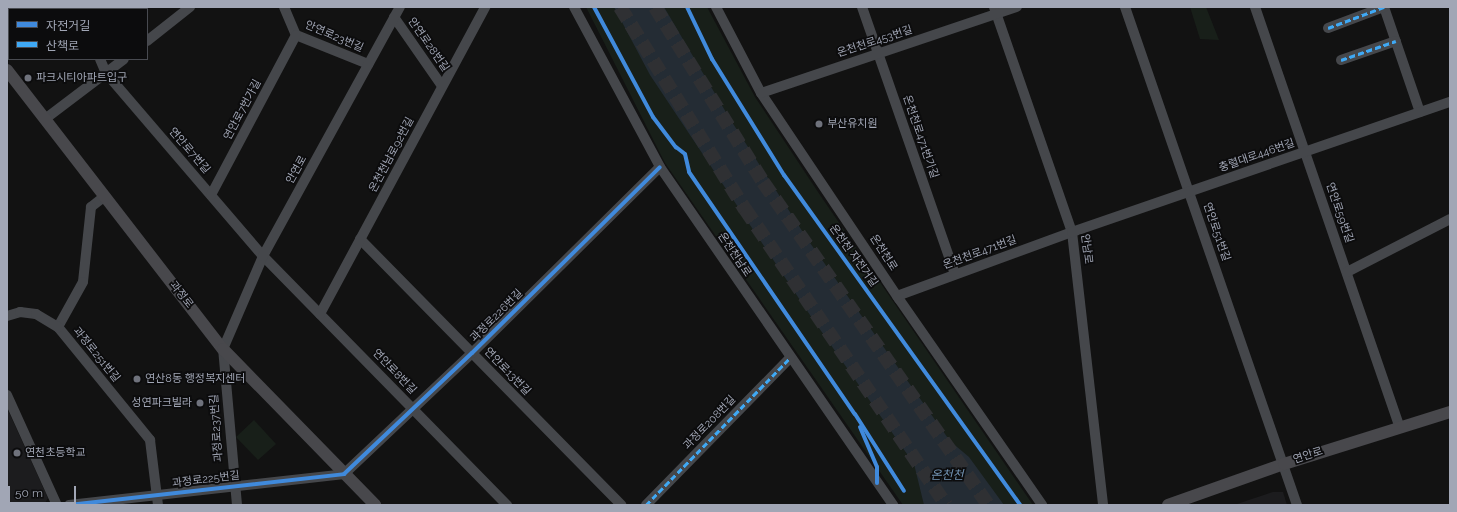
<!DOCTYPE html>
<html>
<head>
<meta charset="utf-8">
<style>
	body { margin:0 }
	#map { position:relative; width:1457px; height:512px; overflow:hidden; background:#121212; font-family:Raleway,"Noto Sans KR",sans-serif }
	div>[style] { position:absolute }
	[style*='--x'] { left:calc(var(--x)*1px); top:calc(var(--y)*1px); width:calc(var(--w)*1px); rotate:calc(var(--a)*1deg) }
	.built>* { inset:0; background:#1c1c1e }
	.green>* { inset:0; background:#181f19 }
	.water>* { inset:0; background:#242c34 }
	.highway-tunnel>* { height:14px; margin-top:-7px; transform-origin:0; background:repeating-linear-gradient(90deg,#2f3033 0 14px,transparent 0 21px) }
	.minor>* { height:10px; margin:-5px; padding:0 5px; transform-origin:5px; border-radius:5px; background:#45474b }
	.major>* { height:12px; margin:-6px; padding:0 6px; transform-origin:6px; border-radius:6px; background:#48484c }
	.quiet>* { height:3px; margin-top:-1.5px; transform-origin:0; background:repeating-linear-gradient(90deg,#3fa9f5 0 6px,transparent 0 9px) }
	.cycleway>* { height:4px; margin:-2px; padding:0 2px; transform-origin:2px; border-radius:2px; background:#408adc }
	.dots>* { width:11px; height:11px; translate:-50% -50%; box-sizing:border-box; border:2px solid #0c0c0d; border-radius:50% }
	span { translate:-50% -50%; white-space:nowrap; text-align:center; line-height:1.15; -webkit-text-stroke:3.5px #0c0c0d; paint-order:stroke }
	.street-label { font-size:11px; color:#a1a6b5 }
	.poi-label { font-size:11px; color:#a1a6b5 }
	.left { translate:0 -50%; text-align:left }
	.right { translate:-100% -50%; text-align:right }
	.water-label { font-size:12px; color:#7394b4; font-style:italic }
	.frame { position:absolute; inset:0; border:8px solid #a1a6b5; pointer-events:none }
	.legend { position:absolute; left:8px; top:8px; width:140px; height:52px; box-sizing:border-box; background:#0c0c0d; border:1px solid #484a50; margin:0; padding:5px 7px; list-style:none; font-size:12px; color:#a1a6b5 }
	.legend li { display:flex; align-items:center; gap:8px; height:20px }
	.legend b { width:20px; border:1px solid #484a50 }
	.scale { position:absolute; left:8px; top:486px; width:68px; height:18px; box-sizing:border-box; border:2px solid #a1a6b5; border-top:0; padding-left:5px; font-size:12px; line-height:14px; white-space:nowrap; color:#a1a6b5; -webkit-text-stroke:3px #0c0c0d; paint-order:stroke }
</style>
</head>
<body>
<div id="map">
	<div class="built">
		<i style="clip-path:polygon(7px 408px,48px 498px,45px 503px,7px 505px)"></i>
		<i style="clip-path:polygon(1273px 492px,1283px 492px,1287px 505px,1234px 505px)"></i>
	</div>
	<div class="green">
		<i style="clip-path:polygon(586px 7px,707px 7px,755px 97px,820px 195px,1033px 505px,903px 505px,665px 163px)"></i>
		<i style="clip-path:polygon(1190px 7px,1206px 7px,1219px 40px,1200px 39px)"></i>
		<i style="clip-path:polygon(254px 420px,276px 444px,258px 460px,236px 437px)"></i>
	</div>
	<div class="water">
		<i style="clip-path:polygon(614px 7px,664px 7px,730px 119px,808px 240px,950px 441px,969px 457px,1004px 505px,924px 505px,914px 464px,812px 318px,650px 75px)"></i>
	</div>
	<div class="highway-tunnel">
		<i style="--x:620;--y:7;--w:238;--a:58.3"></i>
		<i style="--x:745;--y:209;--w:358;--a:55.8"></i>
		<i style="--x:655;--y:7;--w:206;--a:58.3"></i>
		<i style="--x:763;--y:182;--w:394;--a:55.1"></i>
	</div>
	<div class="minor">
		<i style="--x:77;--y:7;--w:2;--a:63"></i>
		<i style="--x:284;--y:7;--w:30;--a:67"></i>
		<i style="--x:296;--y:35;--w:78;--a:21.9"></i>
		<i style="--x:574;--y:7;--w:182;--a:61.7"></i>
		<i style="--x:660;--y:167;--w:411;--a:55.4"></i>
		<i style="--x:716;--y:7;--w:97;--a:62.4"></i>
		<i style="--x:761;--y:93;--w:248;--a:56.2"></i>
		<i style="--x:899;--y:299;--w:251;--a:55.2"></i>
		<i style="--x:862;--y:7;--w:283;--a:70.8"></i>
		<i style="--x:994;--y:7;--w:238;--a:70.9"></i>
		<i style="--x:1072;--y:232;--w:275;--a:83.5"></i>
		<i style="--x:1125;--y:7;--w:527;--a:70.95"></i>
		<i style="--x:1255;--y:7;--w:444;--a:71"></i>
		<i style="--x:1384;--y:7;--w:111;--a:71.1"></i>
		<i style="--x:394;--y:17;--w:84;--a:55.2"></i>
		<i style="--x:1328;--y:28;--w:60;--a:-20.6"></i>
		<i style="--x:147;--y:41;--w:55;--a:-38.3"></i>
		<i style="--x:100;--y:59;--w:15;--a:67"></i>
		<i style="--x:106;--y:73;--w:241;--a:49.4"></i>
		<i style="--x:263;--y:256;--w:349;--a:45.6"></i>
		<i style="--x:1341;--y:60;--w:58;--a:-19.1"></i>
		<i style="--x:761;--y:93;--w:270;--a:-18.6"></i>
		<i style="--x:45;--y:119;--w:99;--a:-37.2"></i>
		<i style="--x:211;--y:195;--w:181;--a:-62"></i>
		<i style="--x:105;--y:196;--w:18;--a:142"></i>
		<i style="--x:91;--y:207;--w:75;--a:96.1"></i>
		<i style="--x:83;--y:282;--w:51;--a:119.1"></i>
		<i style="--x:58;--y:327;--w:146;--a:50.8"></i>
		<i style="--x:150;--y:440;--w:65;--a:83"></i>
		<i style="--x:360;--y:239;--w:373;--a:45.5"></i>
		<i style="--x:1347;--y:272;--w:116;--a:-27.2"></i>
		<i style="--x:897;--y:296;--w:186;--a:-20.1"></i>
		<i style="--x:1072;--y:232;--w:400;--a:-19"></i>
		<i style="--x:320;--y:314;--w:349;--a:-61.7"></i>
		<i style="--x:7;--y:316;--w:14;--a:-17"></i>
		<i style="--x:20;--y:312;--w:16;--a:7"></i>
		<i style="--x:36;--y:314;--w:26;--a:31"></i>
		<i style="--x:7;--y:395;--w:121;--a:65.6"></i>
		<i style="--x:69;--y:505;--w:277;--a:-6.4"></i>
		<i style="--x:344;--y:474;--w:176;--a:-43.4"></i>
		<i style="--x:472;--y:353;--w:264;--a:-44.7"></i>
		<i style="--x:237;--y:505;--w:157;--a:-95.1"></i>
		<i style="--x:223;--y:349;--w:101;--a:-66.7"></i>
		<i style="--x:263;--y:256;--w:284;--a:-61.2"></i>
		<i style="--x:646;--y:505;--w:206;--a:-45.6"></i>
	</div>
	<div class="major">
		<i style="--x:7;--y:70;--w:353;--a:52.3"></i>
		<i style="--x:223;--y:349;--w:218;--a:45.7"></i>
		<i style="--x:1168;--y:505;--w:123;--a:-19.5"></i>
		<i style="--x:1284;--y:464;--w:174;--a:-17.4"></i>
	</div>
	<div class="quiet">
		<i style="--x:1328;--y:28;--w:60;--a:-20.6"></i>
		<i style="--x:1341;--y:60;--w:58;--a:-19.1"></i>
		<i style="--x:646;--y:505;--w:206;--a:-45.6"></i>
	</div>
	<div class="cycleway">
		<i style="--x:594;--y:7;--w:125;--a:61.8"></i>
		<i style="--x:653;--y:117;--w:38;--a:53"></i>
		<i style="--x:676;--y:147;--w:11;--a:38"></i>
		<i style="--x:685;--y:154;--w:18;--a:77"></i>
		<i style="--x:689;--y:172;--w:293;--a:55.6"></i>
		<i style="--x:855;--y:414;--w:91;--a:57.5"></i>
		<i style="--x:687;--y:7;--w:58;--a:64.3"></i>
		<i style="--x:712;--y:59;--w:137;--a:58.2"></i>
		<i style="--x:784;--y:175;--w:406;--a:54.4"></i>
		<i style="--x:860;--y:427;--w:43;--a:67"></i>
		<i style="--x:877;--y:467;--w:16;--a:90"></i>
		<i style="--x:69;--y:505;--w:277;--a:-6.4"></i>
		<i style="--x:344;--y:474;--w:176;--a:-43.4"></i>
		<i style="--x:472;--y:353;--w:264;--a:-44.7"></i>
	</div>
	<div class="dots">
		<i style="left:28px;top:78px;background:#6f727c"></i>
		<i style="left:819px;top:124px;background:#6f727c"></i>
		<i style="left:137px;top:379px;background:#6f727c"></i>
		<i style="left:200px;top:403px;background:#6f727c"></i>
		<i style="left:17px;top:453px;background:#6f727c"></i>
	</div>
	<div class="street-label">
		<span style="left:334px;top:37px;rotate:23deg">안연로23번길</span>
		<span style="left:875px;top:42px;rotate:-18deg">온천천로453번길</span>
		<span style="left:428px;top:45px;rotate:55deg">안연로28번길</span>
		<span style="left:243px;top:110px;rotate:-62deg">연안로7번가길</span>
		<span style="left:920px;top:137px;rotate:71deg">온천천로471번가길</span>
		<span style="left:189px;top:151px;rotate:49deg">연안로7번길</span>
		<span style="left:392px;top:155px;rotate:-62deg">온천천남로92번길</span>
		<span style="left:1257px;top:156px;rotate:-19deg">충렬대로446번길</span>
		<span style="left:297px;top:170px;rotate:-61deg">안연로</span>
		<span style="left:1339px;top:213px;rotate:71deg">연안로59번길</span>
		<span style="left:1216px;top:232px;rotate:71deg">연안로51번길</span>
		<span style="left:1086px;top:249px;rotate:83deg">안남로</span>
		<span style="left:883px;top:253px;rotate:57deg">온천천로</span>
		<span style="left:980px;top:253px;rotate:-20deg">온천천로471번길</span>
		<span style="left:734px;top:255px;rotate:56deg">온천천남로</span>
		<span style="left:853px;top:256px;rotate:54deg">온천천 자전거길</span>
		<span style="left:181px;top:295px;rotate:52deg">과정로</span>
		<span style="left:497px;top:316px;rotate:-45deg">과정로226번길</span>
		<span style="left:96px;top:355px;rotate:51deg">과정로251번길</span>
		<span style="left:394px;top:372px;rotate:46deg">연안로8번길</span>
		<span style="left:507px;top:372px;rotate:46deg">연안로13번길</span>
		<span style="left:710px;top:423px;rotate:-46deg">과정로208번길</span>
		<span style="left:217px;top:428px;rotate:-94deg">과정로237번길</span>
		<span style="left:1308px;top:456px;rotate:-18deg">연안로</span>
		<span style="left:206px;top:480px;rotate:-7deg">과정로225번길</span>
	</div>
	<div class="poi-label">
		<span class="left" style="left:36px;top:78px">파크시티아파트입구</span>
		<span class="left" style="left:827px;top:124px">부산유치원</span>
		<span class="left" style="left:145px;top:379px">연산8동 행정복지센터</span>
		<span class="right" style="left:192px;top:403px">성연파크빌라</span>
		<span class="left" style="left:25px;top:453px">연천초등학교</span>
	</div>
	<div class="water-label">
		<span style="left:947px;top:476px">온천천</span>
	</div>
	<div class="frame"></div>
	<ul class="legend">
	<li><b style="height:5px;background:#408adc"></b>자전거길</li>
	<li><b style="height:5px;background:#3fa9f5"></b>산책로</li>
	</ul>
	<div class="scale">50 m</div>
</div>
</body>
</html>
